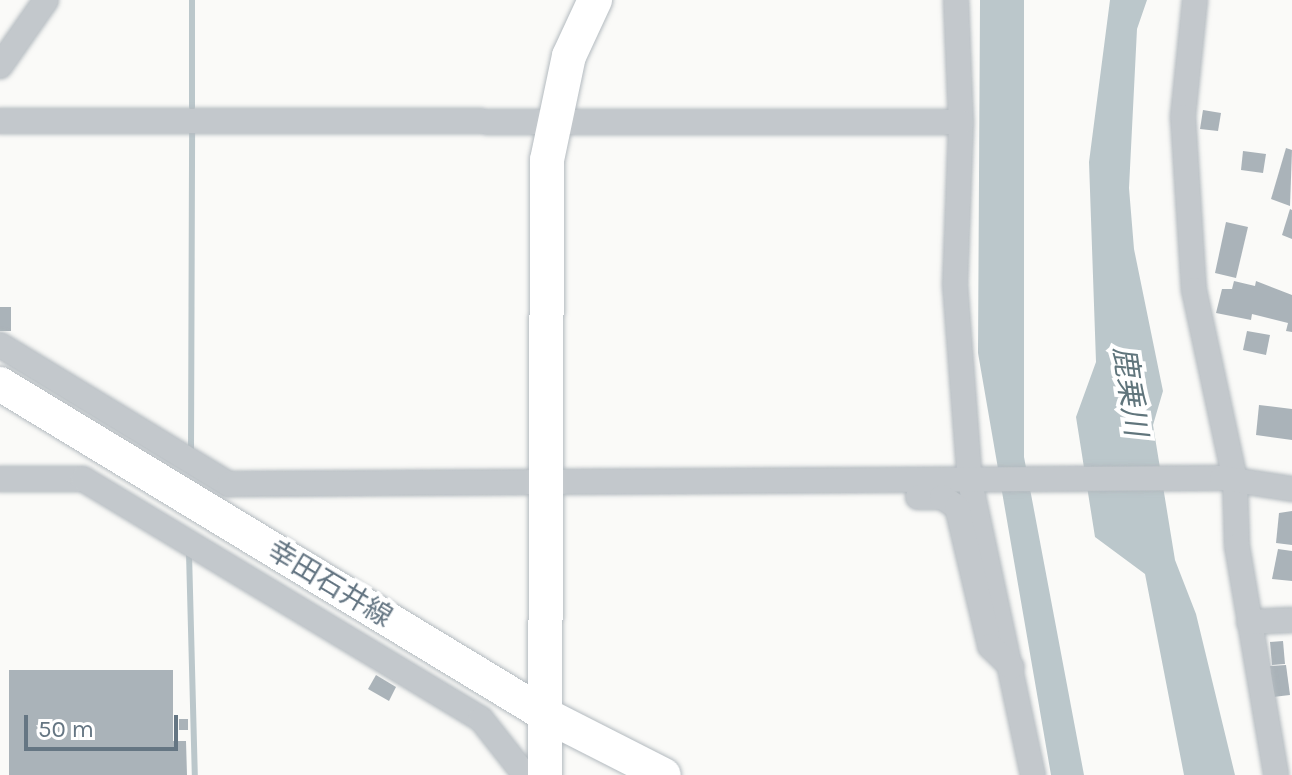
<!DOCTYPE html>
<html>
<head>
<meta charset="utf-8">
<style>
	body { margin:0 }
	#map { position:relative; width:1292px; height:775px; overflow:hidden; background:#fafaf8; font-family:Karla,"Noto Sans JP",sans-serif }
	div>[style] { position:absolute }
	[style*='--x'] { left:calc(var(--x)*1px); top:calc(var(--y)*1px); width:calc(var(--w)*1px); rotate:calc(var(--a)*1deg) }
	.water>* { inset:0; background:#bbc7cb }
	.stream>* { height:6px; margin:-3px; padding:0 3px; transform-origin:3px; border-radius:3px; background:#bbc7cb }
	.building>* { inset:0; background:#aab3b9 }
	.roads { filter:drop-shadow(0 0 2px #b3babf) drop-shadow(0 0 2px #b3babf) }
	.street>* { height:24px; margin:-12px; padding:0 12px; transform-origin:12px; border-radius:12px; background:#c3c8cc }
	.secondary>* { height:34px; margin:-17px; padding:0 17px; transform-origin:17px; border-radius:17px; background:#fff }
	span { translate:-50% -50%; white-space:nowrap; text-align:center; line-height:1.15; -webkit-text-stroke:8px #fff; paint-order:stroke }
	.street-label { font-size:28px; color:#657683 }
	.water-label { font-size:30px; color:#60757c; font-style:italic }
	.scale { position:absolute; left:24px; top:715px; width:154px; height:36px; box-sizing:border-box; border:4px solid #657683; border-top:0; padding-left:10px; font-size:24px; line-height:28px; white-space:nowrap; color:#657683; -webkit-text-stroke:6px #fff; paint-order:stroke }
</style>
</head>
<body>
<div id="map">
	<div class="water">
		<i style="clip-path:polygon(980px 0,1024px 0,1024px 457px,1084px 775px,1051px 775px,978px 353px)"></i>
		<i style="clip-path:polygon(1110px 0,1147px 0,1137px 29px,1129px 188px,1134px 249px,1163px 391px,1153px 425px,1175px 560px,1196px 614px,1235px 775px,1184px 775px,1145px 574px,1095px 537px,1076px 417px,1096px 362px,1089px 162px)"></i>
	</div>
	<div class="stream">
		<i style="--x:192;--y:0;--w:107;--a:90"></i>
		<i style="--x:191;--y:450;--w:320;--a:-89.8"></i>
		<i style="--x:189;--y:553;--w:222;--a:88.5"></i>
	</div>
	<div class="building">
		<i style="clip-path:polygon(1203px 110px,1221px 113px,1218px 131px,1200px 129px)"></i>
		<i style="clip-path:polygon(1286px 148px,1292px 150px,1290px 206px,1271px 199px)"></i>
		<i style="clip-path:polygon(1243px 151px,1266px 154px,1263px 173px,1241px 170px)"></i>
		<i style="clip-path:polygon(1290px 209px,1292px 210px,1292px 239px,1282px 235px)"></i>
		<i style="clip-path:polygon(1226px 222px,1248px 227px,1236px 278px,1215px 273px)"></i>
		<i style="clip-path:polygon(1234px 281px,1255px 286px,1256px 281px,1292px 295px,1292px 332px,1286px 331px,1288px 323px,1252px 314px,1251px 320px,1216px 313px,1222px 289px,1232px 289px)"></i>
		<i style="clip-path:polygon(0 307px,11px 307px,11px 331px,0 331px)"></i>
		<i style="clip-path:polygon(1247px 331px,1270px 335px,1266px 355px,1243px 350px)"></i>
		<i style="clip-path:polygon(1259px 405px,1292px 409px,1292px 440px,1256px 435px)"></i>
		<i style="clip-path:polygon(1292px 511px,1292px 545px,1276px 543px,1279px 513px)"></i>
		<i style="clip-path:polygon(1278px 549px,1292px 551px,1292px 581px,1272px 579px)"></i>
		<i style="clip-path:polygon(1283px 641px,1285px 664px,1272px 665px,1270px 642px)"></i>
		<i style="clip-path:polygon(1286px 665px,1290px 695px,1273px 697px,1270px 666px)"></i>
		<i style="clip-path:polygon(9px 670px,173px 670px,173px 741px,186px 741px,187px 775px,9px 775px)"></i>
		<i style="clip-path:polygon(376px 675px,396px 687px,389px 701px,368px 689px)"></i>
		<i style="clip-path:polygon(179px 719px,188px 719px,188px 730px,179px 730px)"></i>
	</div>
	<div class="roads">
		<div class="street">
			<i style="--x:956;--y:0;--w:122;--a:87.7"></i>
			<i style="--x:961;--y:122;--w:162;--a:92.1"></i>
			<i style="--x:955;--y:284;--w:199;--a:85.7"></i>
			<i style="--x:970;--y:482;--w:300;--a:77.9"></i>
			<i style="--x:1195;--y:0;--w:118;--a:95.9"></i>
			<i style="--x:1183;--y:117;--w:173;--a:86.4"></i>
			<i style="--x:1194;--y:290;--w:194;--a:77.8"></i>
			<i style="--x:1235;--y:480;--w:66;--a:88.3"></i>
			<i style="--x:1237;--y:546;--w:232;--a:80.3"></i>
			<i style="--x:0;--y:66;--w:80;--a:-55.1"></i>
			<i style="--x:0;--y:121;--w:961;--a:0.06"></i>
			<i style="--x:0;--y:345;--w:268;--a:31.3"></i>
			<i style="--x:229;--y:484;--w:993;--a:-0.35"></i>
			<i style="--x:1222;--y:478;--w:71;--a:8.9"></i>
			<i style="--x:0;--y:479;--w:83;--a:0"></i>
			<i style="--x:83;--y:479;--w:465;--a:31.1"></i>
			<i style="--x:481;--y:719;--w:71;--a:51.8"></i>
			<i style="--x:918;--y:497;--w:24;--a:0"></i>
			<i style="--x:942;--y:497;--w:18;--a:34"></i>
			<i style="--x:957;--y:507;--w:143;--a:76.6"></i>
			<i style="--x:990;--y:646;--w:30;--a:44"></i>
			<i style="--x:1249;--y:622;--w:43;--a:-2.7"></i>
		</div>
		<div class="secondary">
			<i style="--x:0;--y:384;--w:638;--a:31.23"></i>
			<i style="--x:546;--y:715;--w:132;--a:27"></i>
			<i style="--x:545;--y:775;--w:615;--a:-89.81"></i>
			<i style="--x:547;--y:160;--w:106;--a:-78.1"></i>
			<i style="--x:569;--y:56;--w:62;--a:-65.1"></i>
		</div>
	</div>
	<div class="street-label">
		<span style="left:330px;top:584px;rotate:31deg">幸田石井線</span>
	</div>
	<div class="water-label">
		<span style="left:1130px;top:391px;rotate:82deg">鹿乗川</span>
	</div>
	<div class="scale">50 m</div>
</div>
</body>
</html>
